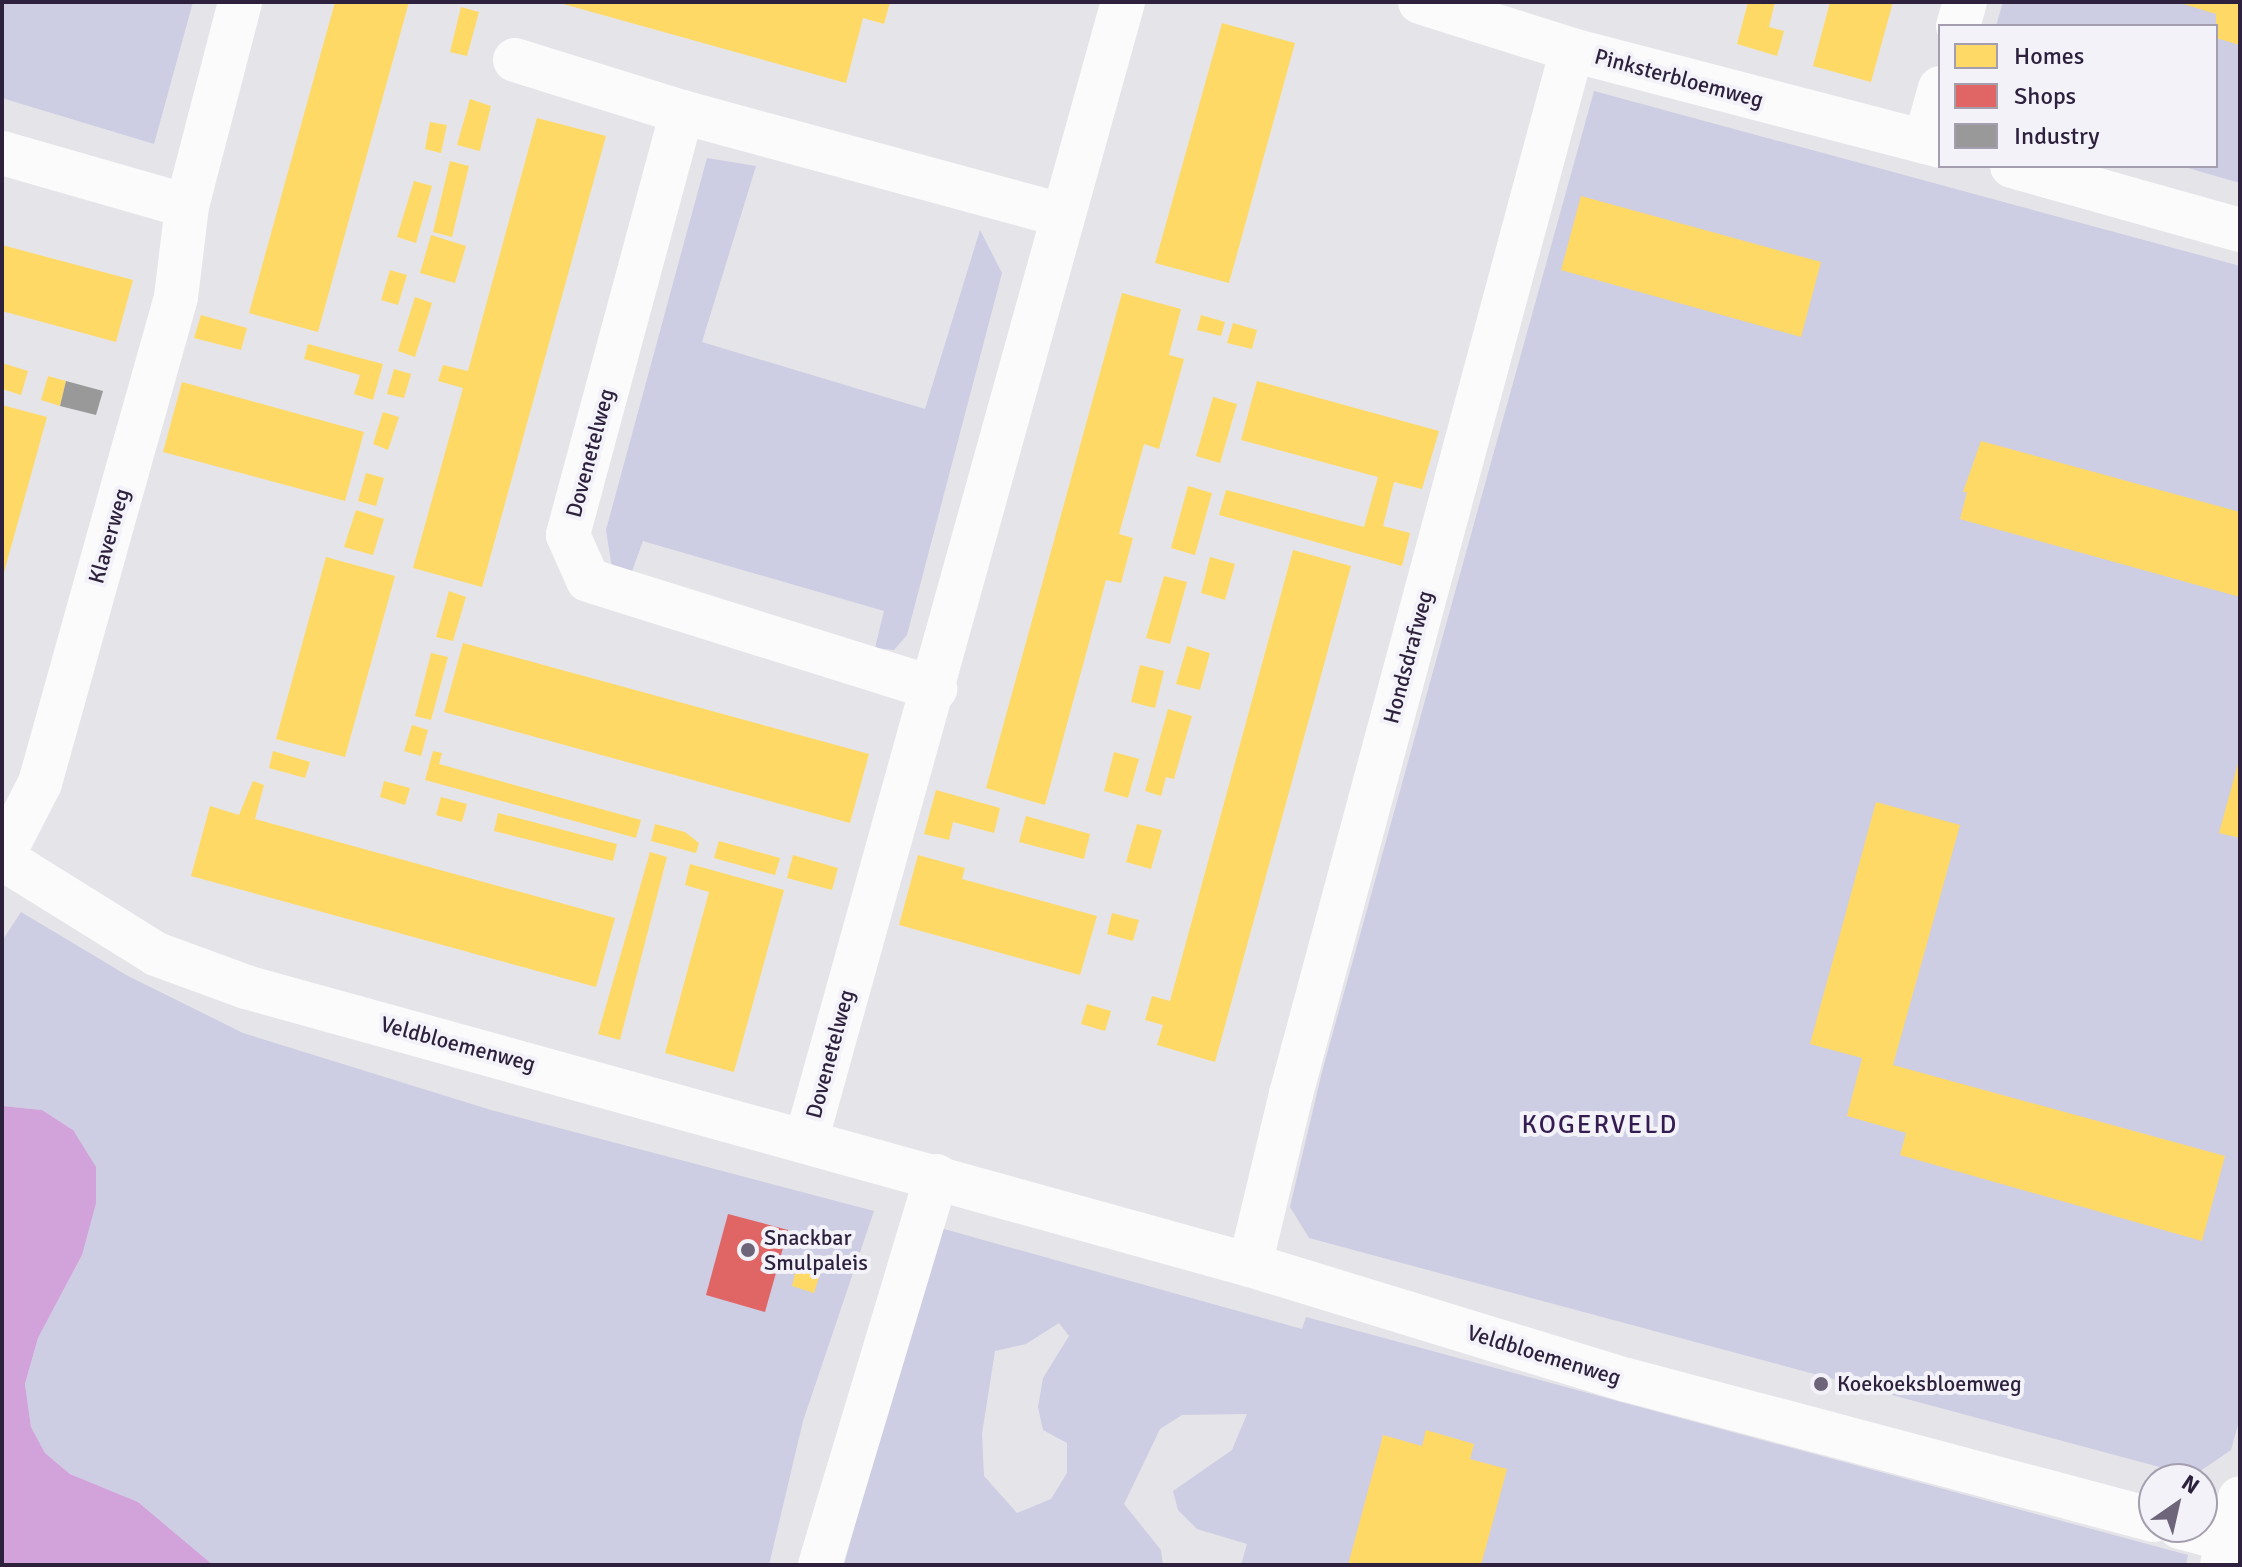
<!DOCTYPE html>
<html>
<head>
<meta charset="utf-8">
<style>
	body { margin:0 }
	#map { position:relative; width:2242px; height:1567px; overflow:hidden; background:#e5e4e9; font-family:Signika,sans-serif }
	div>[style] { position:absolute }
	[style*='--x'] { left:calc(var(--x)*1px); top:calc(var(--y)*1px); width:calc(var(--w)*1px); rotate:calc(var(--a)*1deg) }
	.green>* { inset:0; background:#cdcde3 }
	.water>* { inset:0; background:#d1a3da }
	.homes>* { inset:0; background:#ffd966 }
	.shops>* { inset:0; background:#e06666 }
	.industry>* { inset:0; background:#999 }
	.minor>* { height:44px; margin:-22px; padding:0 22px; transform-origin:22px; border-radius:22px; background:#fbfbfc }
	.dots>* { width:22px; height:22px; translate:-50% -50%; box-sizing:border-box; border:4px solid #f3f2f9; border-radius:50% }
	span { translate:-50% -50%; white-space:nowrap; text-align:center; line-height:1.15; -webkit-text-stroke:8px #f3f2f9; paint-order:stroke }
	.street-label { font-size:22px; color:#2e213e }
	.poi-label { font-size:22px; color:#2e213e }
	.left { translate:0 -50%; text-align:left }
	.quarter-label { font-size:26px; color:#341c51; letter-spacing:2px }
	.frame { position:absolute; inset:0; border:4px solid #2e213e; pointer-events:none }
	.legend { position:absolute; left:1938px; top:24px; width:280px; height:144px; box-sizing:border-box; background:#f3f2f9; border:2px solid #a49eae; margin:0; padding:10px 14px; list-style:none; font-size:24px; color:#2e213e }
	.legend li { display:flex; align-items:center; gap:16px; height:40px }
	.legend b { width:40px; border:2px solid #a49eae }
	.north { position:absolute; left:2138px; top:1463px; width:80px; height:80px; box-sizing:border-box; background:#f3f2f9; border:2px solid #a49eae; border-radius:50%; rotate:34deg; font-size:22px; font-weight:700; line-height:32px; text-align:center; color:#2e213e }
	.north::after { content:''; display:block; margin:auto; width:28px; height:36px; background:#6e657a; clip-path:polygon(50% 0,100% 100%,50% 72%,0 100%) }
</style>
</head>
<body>
<div id="map">
	<div class="green">
		<i style="clip-path:polygon(2px 2px,193px 2px,154px 144px,2px 98px)"></i>
		<i style="clip-path:polygon(2003px 2px,2240px 2px,2240px 183px,2181px 166px,2216px 166px,2216px 26px,1996px 26px)"></i>
		<i style="clip-path:polygon(1594px 91px,2240px 266px,2240px 1417px,2231px 1450px,2193px 1476px,1309px 1238px,1290px 1207px,1322px 1072px)"></i>
		<i style="clip-path:polygon(707px 158px,756px 166px,702px 342px,925px 409px,980px 230px,1002px 273px,907px 635px,894px 650px,875px 648px,884px 611px,643px 541px,631px 574px,612px 568px,606px 530px)"></i>
		<i style="clip-path:polygon(21px 912px,128px 976px,243px 1033px,491px 1110px,874px 1211px,803px 1421px,769px 1565px,213px 1565px,138px 1502px,70px 1474px,45px 1453px,31px 1427px,25px 1384px,38px 1338px,82px 1255px,73px 1130px,42px 1110px,2px 1106px,2px 941px)"></i>
		<i style="clip-path:polygon(evenodd,937px 1227px,1302px 1329px,1306px 1317px,2188px 1555px,2186px 1565px,1241px 1565px,1247px 1544px,1197px 1529px,1178px 1510px,1173px 1491px,1232px 1450px,1247px 1414px,1182px 1415px,1160px 1429px,1124px 1504px,1161px 1550px,1163px 1565px,844px 1565px,937px 1227px,1059px 1323px,1069px 1336px,1043px 1378px,1038px 1407px,1043px 1430px,1067px 1443px,1067px 1473px,1051px 1499px,1017px 1513px,984px 1476px,982px 1434px,995px 1351px,1026px 1344px,1059px 1323px)"></i>
	</div>
	<div class="water">
		<i style="clip-path:polygon(2px 1106px,42px 1110px,73px 1130px,96px 1167px,96px 1203px,82px 1255px,38px 1338px,25px 1384px,31px 1427px,45px 1453px,70px 1474px,138px 1502px,213px 1565px,2px 1565px)"></i>
	</div>
	<div class="homes">
		<i style="clip-path:polygon(335px 2px,409px 2px,318px 332px,249px 313px)"></i>
		<i style="clip-path:polygon(556px 2px,890px 2px,884px 24px,863px 18px,846px 83px)"></i>
		<i style="clip-path:polygon(1748px 2px,1775px 2px,1769px 27px,1784px 31px,1777px 56px,1737px 44px)"></i>
		<i style="clip-path:polygon(1830px 2px,1893px 2px,1871px 82px,1813px 66px)"></i>
		<i style="clip-path:polygon(2177px 2px,2240px 2px,2240px 45px,2216px 38px,2216px 14px)"></i>
		<i style="clip-path:polygon(461px 7px,479px 12px,467px 56px,450px 52px)"></i>
		<i style="clip-path:polygon(1222px 23px,1295px 43px,1229px 283px,1155px 263px)"></i>
		<i style="clip-path:polygon(470px 99px,491px 106px,480px 151px,457px 145px)"></i>
		<i style="clip-path:polygon(537px 118px,606px 136px,482px 587px,413px 568px,463px 388px,438px 381px,443px 365px,468px 371px)"></i>
		<i style="clip-path:polygon(430px 122px,447px 125px,441px 153px,425px 149px)"></i>
		<i style="clip-path:polygon(450px 161px,469px 166px,452px 237px,433px 232px)"></i>
		<i style="clip-path:polygon(414px 181px,432px 186px,416px 243px,397px 237px)"></i>
		<i style="clip-path:polygon(1581px 196px,1821px 262px,1801px 337px,1561px 270px)"></i>
		<i style="clip-path:polygon(431px 235px,466px 246px,455px 283px,420px 273px)"></i>
		<i style="clip-path:polygon(2px 245px,133px 280px,116px 342px,2px 311px)"></i>
		<i style="clip-path:polygon(390px 270px,407px 275px,398px 305px,381px 300px)"></i>
		<i style="clip-path:polygon(1122px 293px,1181px 309px,1169px 355px,1184px 359px,1159px 449px,1144px 444px,1119px 534px,1133px 538px,1121px 583px,1106px 580px,1045px 805px,986px 788px)"></i>
		<i style="clip-path:polygon(415px 297px,432px 303px,415px 357px,398px 351px)"></i>
		<i style="clip-path:polygon(201px 315px,247px 328px,241px 350px,194px 338px)"></i>
		<i style="clip-path:polygon(1201px 315px,1225px 322px,1221px 336px,1197px 330px)"></i>
		<i style="clip-path:polygon(1233px 323px,1257px 330px,1252px 349px,1227px 343px)"></i>
		<i style="clip-path:polygon(308px 344px,383px 364px,373px 400px,354px 394px,360px 375px,304px 359px)"></i>
		<i style="clip-path:polygon(2px 363px,28px 371px,21px 395px,2px 389px)"></i>
		<i style="clip-path:polygon(394px 369px,411px 374px,404px 398px,387px 394px)"></i>
		<i style="clip-path:polygon(48px 376px,66px 381px,60px 406px,41px 400px)"></i>
		<i style="clip-path:polygon(1257px 381px,1439px 431px,1422px 489px,1394px 482px,1383px 526px,1410px 533px,1402px 566px,1219px 515px,1226px 490px,1364px 527px,1378px 477px,1241px 440px)"></i>
		<i style="clip-path:polygon(182px 382px,364px 432px,345px 501px,163px 452px)"></i>
		<i style="clip-path:polygon(1213px 397px,1237px 404px,1220px 463px,1196px 456px)"></i>
		<i style="clip-path:polygon(2px 405px,47px 417px,3px 576px,2px 576px)"></i>
		<i style="clip-path:polygon(383px 412px,399px 417px,388px 450px,373px 444px)"></i>
		<i style="clip-path:polygon(1981px 441px,2240px 512px,2240px 597px,1960px 519px,1967px 492px,1963px 492px)"></i>
		<i style="clip-path:polygon(366px 473px,384px 478px,376px 506px,358px 501px)"></i>
		<i style="clip-path:polygon(1188px 486px,1212px 493px,1195px 555px,1171px 548px)"></i>
		<i style="clip-path:polygon(356px 510px,384px 519px,373px 555px,344px 547px)"></i>
		<i style="clip-path:polygon(1293px 550px,1351px 566px,1215px 1062px,1157px 1045px,1163px 1025px,1145px 1020px,1152px 996px,1170px 1001px)"></i>
		<i style="clip-path:polygon(326px 557px,395px 576px,345px 757px,276px 739px)"></i>
		<i style="clip-path:polygon(1210px 557px,1235px 564px,1225px 600px,1201px 593px)"></i>
		<i style="clip-path:polygon(1164px 576px,1187px 582px,1170px 644px,1146px 638px)"></i>
		<i style="clip-path:polygon(449px 591px,466px 597px,453px 641px,436px 637px)"></i>
		<i style="clip-path:polygon(463px 643px,869px 754px,850px 823px,444px 712px)"></i>
		<i style="clip-path:polygon(1187px 646px,1210px 653px,1200px 690px,1176px 684px)"></i>
		<i style="clip-path:polygon(431px 653px,448px 657px,431px 720px,415px 716px)"></i>
		<i style="clip-path:polygon(1140px 665px,1164px 671px,1155px 708px,1131px 702px)"></i>
		<i style="clip-path:polygon(1168px 709px,1192px 716px,1174px 779px,1166px 777px,1161px 796px,1145px 791px)"></i>
		<i style="clip-path:polygon(412px 725px,428px 730px,421px 756px,404px 751px)"></i>
		<i style="clip-path:polygon(273px 751px,310px 762px,305px 778px,269px 768px)"></i>
		<i style="clip-path:polygon(433px 751px,442px 753px,439px 764px,641px 820px,636px 838px,425px 780px)"></i>
		<i style="clip-path:polygon(1114px 752px,1139px 759px,1128px 798px,1104px 791px)"></i>
		<i style="clip-path:polygon(2239px 760px,2240px 760px,2240px 838px,2219px 833px)"></i>
		<i style="clip-path:polygon(253px 781px,264px 785px,255px 819px,615px 918px,596px 987px,191px 876px,210px 806px,239px 815px)"></i>
		<i style="clip-path:polygon(384px 781px,410px 788px,405px 805px,380px 797px)"></i>
		<i style="clip-path:polygon(936px 790px,1000px 808px,994px 833px,953px 822px,949px 840px,924px 834px)"></i>
		<i style="clip-path:polygon(441px 797px,467px 804px,462px 822px,436px 815px)"></i>
		<i style="clip-path:polygon(1876px 802px,1960px 825px,1893px 1065px,2225px 1156px,2202px 1241px,1900px 1155px,1906px 1133px,1847px 1116px,1862px 1058px,1810px 1044px)"></i>
		<i style="clip-path:polygon(498px 813px,617px 844px,613px 861px,494px 831px)"></i>
		<i style="clip-path:polygon(1026px 816px,1090px 834px,1084px 859px,1019px 842px)"></i>
		<i style="clip-path:polygon(655px 824px,685px 832px,699px 843px,696px 853px,651px 841px)"></i>
		<i style="clip-path:polygon(1137px 824px,1162px 830px,1151px 869px,1126px 862px)"></i>
		<i style="clip-path:polygon(719px 841px,780px 858px,775px 875px,714px 858px)"></i>
		<i style="clip-path:polygon(650px 852px,667px 857px,620px 1040px,598px 1034px)"></i>
		<i style="clip-path:polygon(793px 855px,838px 868px,832px 890px,787px 878px)"></i>
		<i style="clip-path:polygon(918px 855px,965px 868px,962px 879px,1097px 916px,1080px 975px,899px 925px)"></i>
		<i style="clip-path:polygon(690px 864px,784px 890px,734px 1072px,665px 1053px,709px 892px,685px 885px)"></i>
		<i style="clip-path:polygon(1112px 913px,1139px 920px,1133px 941px,1107px 934px)"></i>
		<i style="clip-path:polygon(1087px 1004px,1111px 1011px,1105px 1031px,1081px 1024px)"></i>
		<i style="clip-path:polygon(799px 1258px,823px 1264px,814px 1293px,792px 1286px)"></i>
		<i style="clip-path:polygon(1426px 1430px,1474px 1444px,1470px 1459px,1507px 1469px,1481px 1565px,1348px 1565px,1383px 1435px,1422px 1446px)"></i>
	</div>
	<div class="shops">
		<i style="clip-path:polygon(728px 1214px,788px 1230px,765px 1312px,706px 1295px)"></i>
	</div>
	<div class="industry">
		<i style="clip-path:polygon(66px 381px,103px 391px,96px 415px,60px 406px)"></i>
	</div>
	<div class="minor">
		<i style="--x:1420;--y:2;--w:159;--a:17.5"></i>
		<i style="--x:1572;--y:50;--w:380;--a:14.6"></i>
		<i style="--x:1958;--y:26;--w:25;--a:-74"></i>
		<i style="--x:515;--y:60;--w:175;--a:17.3"></i>
		<i style="--x:682;--y:112;--w:393;--a:15.2"></i>
		<i style="--x:682;--y:112;--w:438;--a:105.1"></i>
		<i style="--x:568;--y:535;--w:49;--a:66"></i>
		<i style="--x:588;--y:580;--w:364;--a:17.4"></i>
		<i style="--x:1925;--y:142;--w:56;--a:-74.5"></i>
		<i style="--x:2;--y:153;--w:192;--a:16"></i>
		<i style="--x:2012;--y:166;--w:237;--a:15.7"></i>
		<i style="--x:2;--y:857;--w:83;--a:-62.8"></i>
		<i style="--x:40;--y:783;--w:360;--a:-74.4"></i>
		<i style="--x:137;--y:436;--w:144;--a:-74.3"></i>
		<i style="--x:176;--y:297;--w:92;--a:-83.1"></i>
		<i style="--x:187;--y:206;--w:211;--a:-75.4"></i>
		<i style="--x:2;--y:858;--w:181;--a:31.9"></i>
		<i style="--x:156;--y:954;--w:96;--a:20.1"></i>
		<i style="--x:246;--y:987;--w:1042;--a:15.48"></i>
		<i style="--x:1250;--y:1265;--w:394;--a:17"></i>
		<i style="--x:1627;--y:1380;--w:545;--a:14.88"></i>
		<i style="--x:806;--y:1141;--w:1182;--a:-74.45"></i>
		<i style="--x:1250;--y:1265;--w:176;--a:-76.5"></i>
		<i style="--x:1291;--y:1094;--w:1081;--a:-74.94"></i>
		<i style="--x:2180;--y:1527;--w:62;--a:14.9"></i>
		<i style="--x:820;--y:1565;--w:406;--a:-73.3"></i>
		<i style="--x:2222;--y:1565;--w:69;--a:-75"></i>
	</div>
	<div class="dots">
		<i style="left:748px;top:1250px;background:#6e657a"></i>
		<i style="left:1821px;top:1384px;background:#6e657a"></i>
	</div>
	<div class="street-label">
		<span style="left:1679px;top:78px;rotate:15deg">Pinksterbloemweg</span>
		<span style="left:590px;top:453px;rotate:-75deg">Dovenetelweg</span>
		<span style="left:109px;top:536px;rotate:-74deg">Klaverweg</span>
		<span style="left:1408px;top:657px;rotate:-75deg">Hondsdrafweg</span>
		<span style="left:458px;top:1044px;rotate:15deg">Veldbloemenweg</span>
		<span style="left:830px;top:1054px;rotate:-75deg">Dovenetelweg</span>
		<span style="left:1544px;top:1355px;rotate:17deg">Veldbloemenweg</span>
	</div>
	<div class="poi-label">
		<span class="left" style="left:764px;top:1250px">Snackbar<br>Smulpaleis</span>
		<span class="left" style="left:1837px;top:1384px">Koekoeksbloemweg</span>
	</div>
	<div class="quarter-label">
		<span style="left:1600px;top:1126px">KOGERVELD</span>
	</div>
	<div class="frame"></div>
	<ul class="legend">
	<li><b style="height:22px;background:#ffd966"></b>Homes</li>
	<li><b style="height:22px;background:#e06666"></b>Shops</li>
	<li><b style="height:22px;background:#999"></b>Industry</li>
	</ul>
	<div class="north">N</div>
</div>
</body>
</html>
